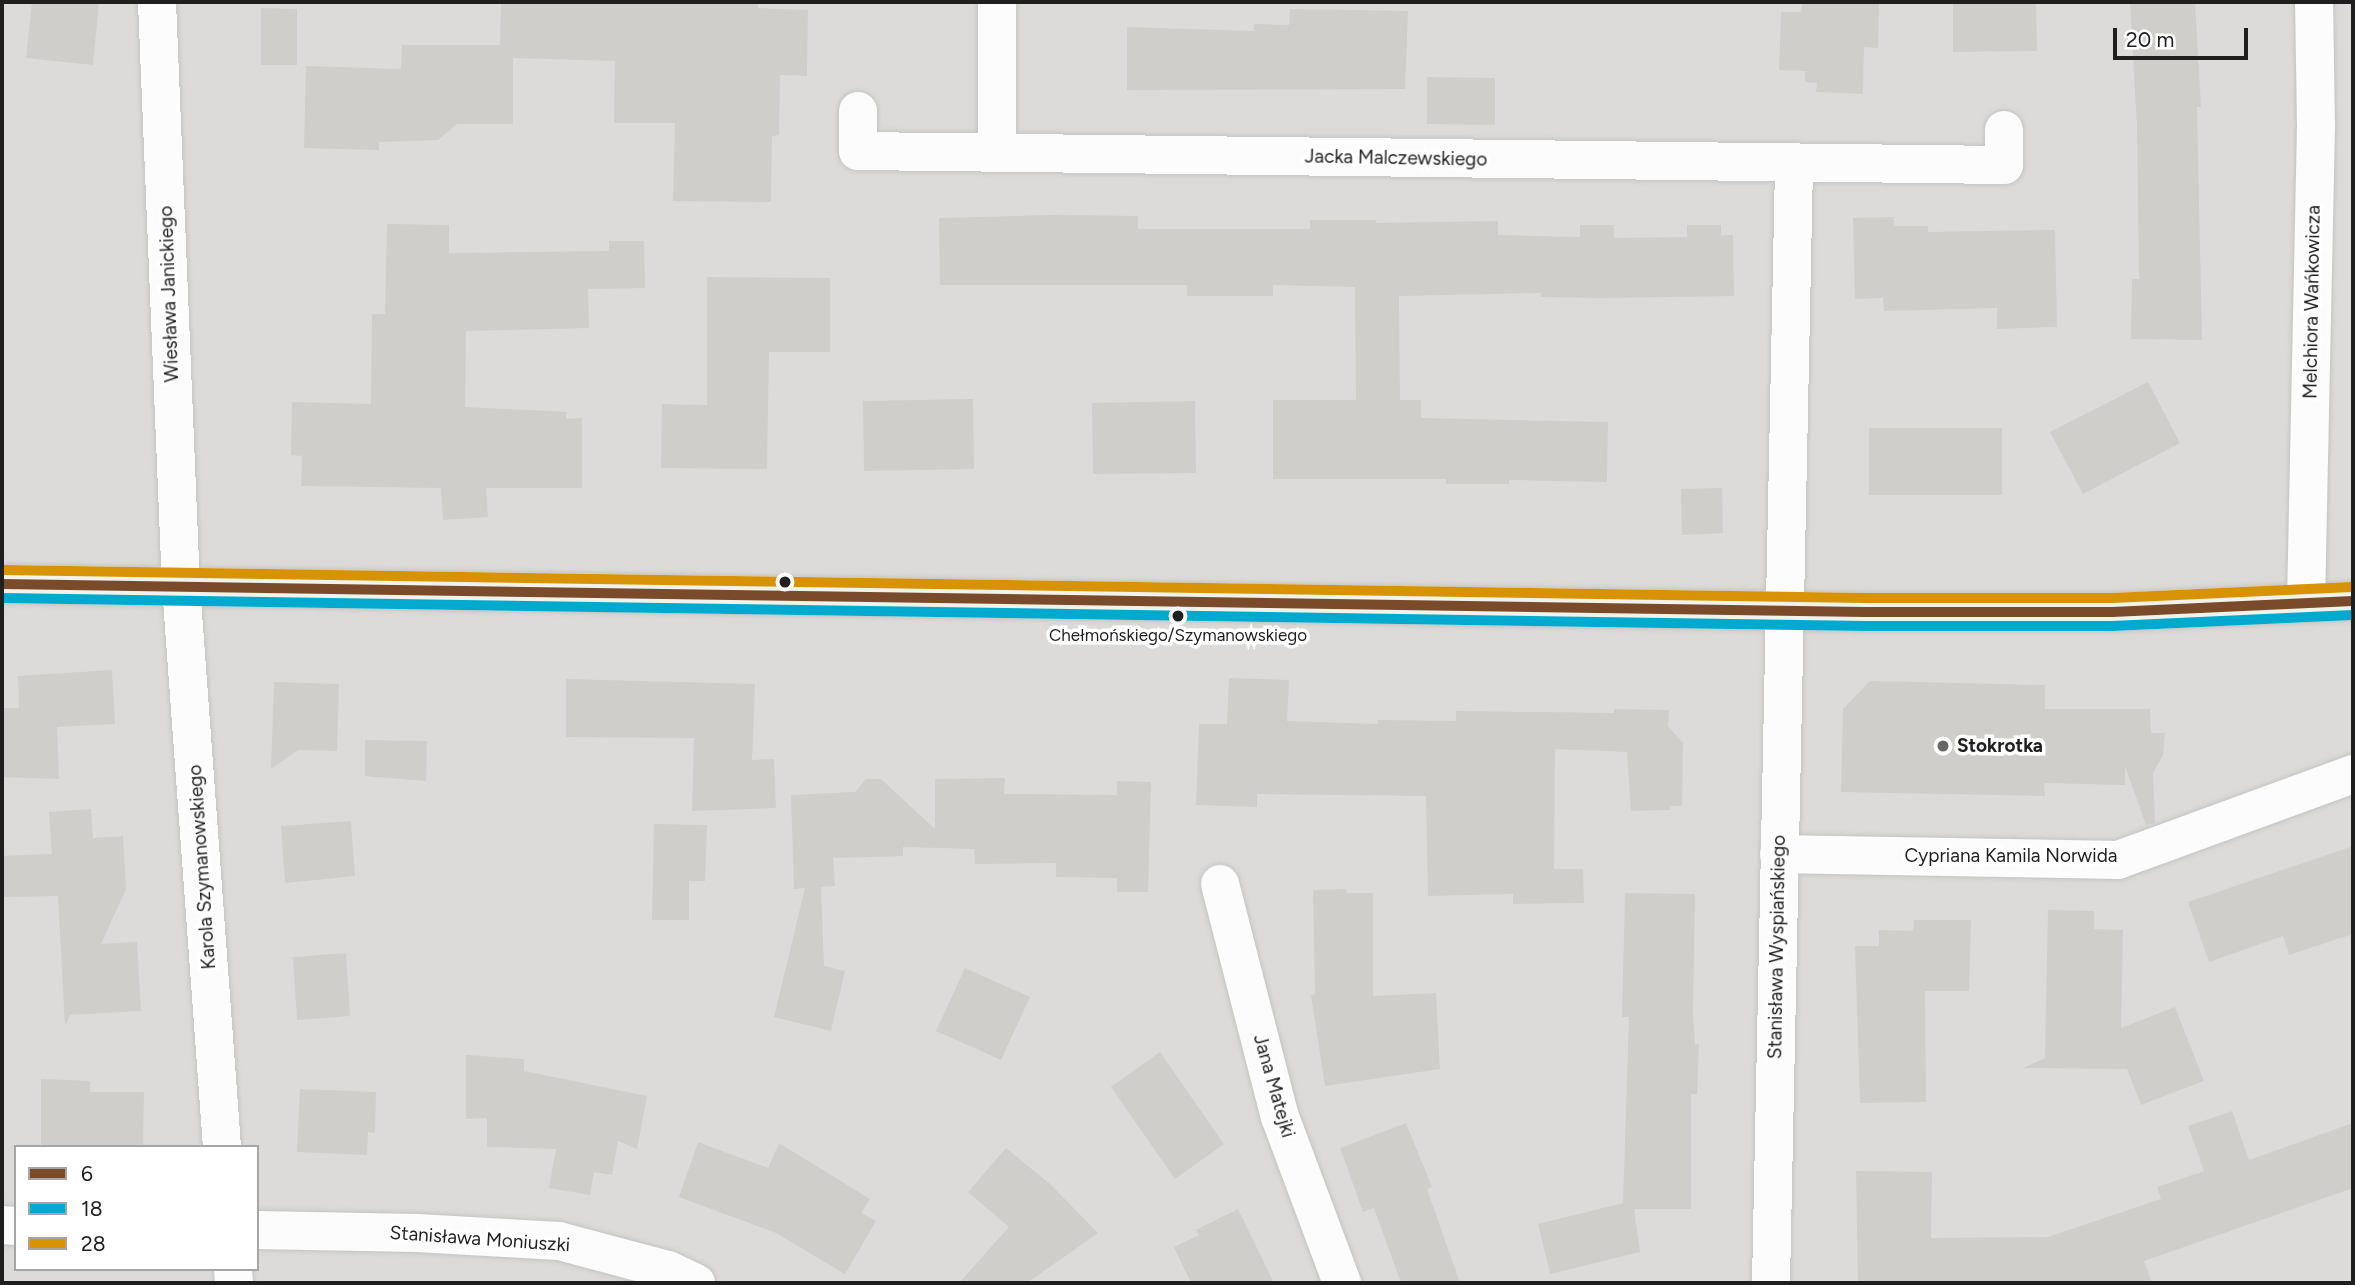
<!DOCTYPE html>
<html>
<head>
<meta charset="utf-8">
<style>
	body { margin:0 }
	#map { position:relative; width:2355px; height:1285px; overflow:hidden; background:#edece8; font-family:Figtree,sans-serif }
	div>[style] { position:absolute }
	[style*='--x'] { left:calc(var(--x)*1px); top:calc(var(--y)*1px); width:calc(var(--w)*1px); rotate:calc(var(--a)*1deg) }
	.residential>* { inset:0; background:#dcdbd9 }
	.building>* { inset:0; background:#d0cecb }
	.roads { filter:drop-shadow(0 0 2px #c4c4c2) drop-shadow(0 0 2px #c4c4c2) }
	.street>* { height:38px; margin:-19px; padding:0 19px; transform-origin:19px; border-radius:19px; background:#fcfcfc }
	.secondary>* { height:38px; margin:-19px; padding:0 19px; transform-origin:19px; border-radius:19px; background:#f1f3eb }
	.bus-1>* { height:10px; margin:-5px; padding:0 5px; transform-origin:5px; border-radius:5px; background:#7a4b2a }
	.bus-2>* { height:10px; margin:-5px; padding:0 5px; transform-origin:5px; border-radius:5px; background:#00a9ce }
	.bus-3>* { height:10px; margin:-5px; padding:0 5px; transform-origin:5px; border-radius:5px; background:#d79205 }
	.dots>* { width:19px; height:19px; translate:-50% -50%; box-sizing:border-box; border:4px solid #fff; border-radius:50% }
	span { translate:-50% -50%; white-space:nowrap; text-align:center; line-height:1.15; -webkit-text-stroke:7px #fff; paint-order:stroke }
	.bus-label { font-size:17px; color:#1f1f1f }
	.street-label { font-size:19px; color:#1f1f1f }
	.poi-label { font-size:19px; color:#1f1f1f; font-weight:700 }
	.left { translate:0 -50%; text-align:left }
	.frame { position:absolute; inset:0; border:4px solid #1f1f1f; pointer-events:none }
	.legend { position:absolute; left:14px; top:1145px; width:245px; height:126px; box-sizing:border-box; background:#fff; border:2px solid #a5a5a5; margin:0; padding:9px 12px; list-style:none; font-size:21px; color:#1f1f1f }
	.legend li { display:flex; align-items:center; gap:14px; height:35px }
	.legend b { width:35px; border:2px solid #a5a5a5 }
	.scale { position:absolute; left:2113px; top:28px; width:135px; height:32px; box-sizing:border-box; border:4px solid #1f1f1f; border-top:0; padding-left:9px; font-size:21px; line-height:24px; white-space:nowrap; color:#1f1f1f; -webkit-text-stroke:5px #fff; paint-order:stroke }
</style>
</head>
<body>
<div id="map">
	<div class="residential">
		<i style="clip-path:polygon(evenodd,2px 2px,2353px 2px,2353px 1283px,2px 1283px,2px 2px,16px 1147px,257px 1147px,257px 1269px,16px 1269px,16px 1147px)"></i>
	</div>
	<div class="building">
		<i style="clip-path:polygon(32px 2px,99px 2px,93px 65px,26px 58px)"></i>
		<i style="clip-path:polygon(501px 2px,758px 2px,758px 8px,808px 10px,807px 76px,780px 75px,779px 135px,772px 136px,771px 202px,673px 201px,675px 123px,614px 123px,615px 61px,513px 58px,513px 124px,457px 124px,438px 140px,379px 142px,379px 150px,304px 148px,306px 66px,401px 69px,402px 45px,500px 45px)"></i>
		<i style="clip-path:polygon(1802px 2px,1879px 2px,1878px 48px,1864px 47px,1863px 94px,1816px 92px,1817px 83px,1805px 82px,1805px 71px,1779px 70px,1781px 12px,1801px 12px)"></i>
		<i style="clip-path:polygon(1953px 2px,2036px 2px,2037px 51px,1953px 52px)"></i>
		<i style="clip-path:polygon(2130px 2px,2195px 2px,2201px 107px,2197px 107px,2202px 340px,2131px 339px,2132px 279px,2139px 279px,2137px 126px)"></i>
		<i style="clip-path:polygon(261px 8px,297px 9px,297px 65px,261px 65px)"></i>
		<i style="clip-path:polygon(1290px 9px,1408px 11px,1405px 89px,1127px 90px,1127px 27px,1254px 31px,1254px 24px,1289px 25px)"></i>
		<i style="clip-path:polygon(1427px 77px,1495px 78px,1495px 125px,1427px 124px)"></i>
		<i style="clip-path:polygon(1051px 215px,1138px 216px,1138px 229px,1310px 229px,1310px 220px,1376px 220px,1376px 223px,1498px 221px,1498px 235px,1580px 237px,1580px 225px,1614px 225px,1614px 238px,1687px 237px,1687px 225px,1721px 225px,1721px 235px,1733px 235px,1734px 296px,1601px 298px,1541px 297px,1541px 293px,1399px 296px,1400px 400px,1421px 400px,1421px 418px,1608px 422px,1607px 482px,1509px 480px,1509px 484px,1446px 484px,1446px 479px,1273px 479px,1273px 400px,1356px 400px,1355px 287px,1273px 285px,1273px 296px,1187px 296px,1187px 285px,940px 285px,939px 218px)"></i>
		<i style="clip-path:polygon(1894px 217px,1894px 226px,1928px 226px,1928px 232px,2055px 230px,2057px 327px,1997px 329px,1997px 308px,1884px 311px,1883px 298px,1855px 299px,1853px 218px)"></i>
		<i style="clip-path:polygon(387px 224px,449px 225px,449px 253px,609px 251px,609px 241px,644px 241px,645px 288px,588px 289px,589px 328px,466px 331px,465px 407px,567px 412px,566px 419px,582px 418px,582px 488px,486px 488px,488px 517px,443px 520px,441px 488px,301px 486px,302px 456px,291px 455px,292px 402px,371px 404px,372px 314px,385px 314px)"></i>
		<i style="clip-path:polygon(707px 277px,830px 278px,830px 352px,769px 352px,767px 469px,661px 468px,662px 404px,707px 405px)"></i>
		<i style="clip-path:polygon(2148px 382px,2180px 443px,2083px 494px,2050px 432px)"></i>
		<i style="clip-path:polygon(973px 399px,974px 469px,864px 471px,863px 401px)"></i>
		<i style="clip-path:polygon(1195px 401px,1196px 473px,1093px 474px,1092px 403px)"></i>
		<i style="clip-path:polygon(1869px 428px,2002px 428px,2002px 495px,1869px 495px)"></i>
		<i style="clip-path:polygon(1722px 488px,1723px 533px,1682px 535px,1681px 489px)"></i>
		<i style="clip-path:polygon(112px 670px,115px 724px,57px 727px,59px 779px,2px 777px,2px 708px,19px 708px,18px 676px)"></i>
		<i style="clip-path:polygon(1229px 678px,1289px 680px,1287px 721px,1378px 724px,1378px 720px,1456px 721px,1456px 711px,1614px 713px,1614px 709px,1669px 710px,1668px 726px,1683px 743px,1682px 806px,1670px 806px,1670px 810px,1631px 811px,1627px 752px,1555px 749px,1554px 869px,1583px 869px,1584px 903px,1513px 904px,1513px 894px,1428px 896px,1426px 796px,1257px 794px,1257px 807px,1196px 805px,1199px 724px,1227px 724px)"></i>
		<i style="clip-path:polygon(566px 679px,755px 684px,752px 760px,774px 759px,776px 808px,692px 811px,694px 738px,566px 737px)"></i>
		<i style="clip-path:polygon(1870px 681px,2045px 685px,2045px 709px,2150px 709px,2151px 733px,2165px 733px,2163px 755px,2153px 773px,2155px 823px,2146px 825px,2125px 766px,2125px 785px,2044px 783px,2045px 796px,1841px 792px,1843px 709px)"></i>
		<i style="clip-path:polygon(274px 682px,339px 684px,337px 751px,298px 750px,271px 769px)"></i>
		<i style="clip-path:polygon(365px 740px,427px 741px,426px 781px,365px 776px)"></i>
		<i style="clip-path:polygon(1005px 778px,1004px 794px,1117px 795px,1117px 781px,1151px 782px,1148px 892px,1117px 892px,1117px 878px,1056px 877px,1056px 863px,975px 864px,974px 849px,903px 847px,903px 856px,833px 858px,835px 886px,821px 887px,824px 966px,845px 971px,831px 1031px,774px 1017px,805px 888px,794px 889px,791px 795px,855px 792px,866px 779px,881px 779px,935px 829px,935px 779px)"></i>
		<i style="clip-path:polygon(91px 809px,93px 838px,123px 836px,126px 889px,101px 944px,137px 942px,141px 1011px,70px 1015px,65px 1026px,58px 896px,2px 897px,2px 856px,52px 854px,49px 812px)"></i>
		<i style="clip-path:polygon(351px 821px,355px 876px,285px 883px,281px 826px)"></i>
		<i style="clip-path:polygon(654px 824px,707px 825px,705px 881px,689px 881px,689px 920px,652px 920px)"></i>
		<i style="clip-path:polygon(2353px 846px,2353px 934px,2289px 955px,2283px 936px,2209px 962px,2188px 902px)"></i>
		<i style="clip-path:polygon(1346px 889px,1347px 893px,1373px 893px,1373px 996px,1436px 993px,1440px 1069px,1325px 1086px,1311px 995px,1315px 994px,1313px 890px)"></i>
		<i style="clip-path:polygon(1625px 893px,1695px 894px,1693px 1012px,1695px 1045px,1699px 1044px,1697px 1094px,1691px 1094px,1691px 1209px,1634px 1209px,1640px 1252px,1550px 1274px,1538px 1224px,1623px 1203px,1629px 1017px,1622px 1017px)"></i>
		<i style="clip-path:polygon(2048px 910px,2094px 911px,2094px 929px,2123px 930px,2121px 1028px,2175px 1007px,2204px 1081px,2141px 1105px,2127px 1069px,2023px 1068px,2045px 1058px)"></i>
		<i style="clip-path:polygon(1914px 920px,1971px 920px,1969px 991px,1925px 991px,1926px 1102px,1860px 1103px,1855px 946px,1879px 946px,1879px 930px,1913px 931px)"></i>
		<i style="clip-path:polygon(346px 953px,350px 1016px,297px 1020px,293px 957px)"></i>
		<i style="clip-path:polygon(965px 968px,1030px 997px,1001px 1060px,936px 1031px)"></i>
		<i style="clip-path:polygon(1160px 1052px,1224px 1144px,1175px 1179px,1111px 1087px)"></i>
		<i style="clip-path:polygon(466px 1055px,524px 1059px,524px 1071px,647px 1096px,637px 1149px,618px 1141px,612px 1175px,594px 1172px,590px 1195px,549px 1188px,556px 1149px,487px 1147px,487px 1118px,466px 1119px)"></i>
		<i style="clip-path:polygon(41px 1079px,90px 1081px,90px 1092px,144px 1092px,143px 1147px,41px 1147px)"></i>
		<i style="clip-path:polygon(300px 1089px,376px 1092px,375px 1133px,368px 1132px,367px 1155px,297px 1152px)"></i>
		<i style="clip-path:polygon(2232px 1111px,2249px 1160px,2353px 1123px,2353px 1188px,2144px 1261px,2152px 1283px,1858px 1283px,1856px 1171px,1932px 1172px,1931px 1238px,2048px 1237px,2161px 1199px,2157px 1187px,2204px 1171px,2188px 1126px)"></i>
		<i style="clip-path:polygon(1406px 1123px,1432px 1187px,1427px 1189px,1460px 1283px,1401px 1283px,1374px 1208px,1363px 1212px,1340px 1148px)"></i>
		<i style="clip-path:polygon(698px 1142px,768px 1168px,779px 1143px,870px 1199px,861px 1213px,876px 1221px,845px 1274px,776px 1233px,679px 1197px)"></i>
		<i style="clip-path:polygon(1006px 1148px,1050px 1184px,1098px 1233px,1027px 1283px,959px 1283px,1009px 1227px,968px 1192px)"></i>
		<i style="clip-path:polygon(1238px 1209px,1274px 1283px,1191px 1283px,1174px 1247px,1199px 1235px,1196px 1230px)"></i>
	</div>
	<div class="roads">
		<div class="street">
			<i style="--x:157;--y:2;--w:584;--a:87.65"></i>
			<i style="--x:181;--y:586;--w:562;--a:85.82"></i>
			<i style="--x:858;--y:111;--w:40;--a:90"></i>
			<i style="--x:858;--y:151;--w:1146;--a:0.7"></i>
			<i style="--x:2004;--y:165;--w:35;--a:-90"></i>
			<i style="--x:997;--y:152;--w:150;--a:-90"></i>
			<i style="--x:2306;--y:603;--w:477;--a:-88.8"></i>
			<i style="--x:2316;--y:126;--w:124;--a:-90.9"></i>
			<i style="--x:1779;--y:854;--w:339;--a:1"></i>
			<i style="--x:2118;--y:860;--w:250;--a:-20.1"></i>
			<i style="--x:1220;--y:884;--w:241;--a:75.6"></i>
			<i style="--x:1280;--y:1117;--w:177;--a:69.5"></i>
			<i style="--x:2;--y:1225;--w:14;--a:4"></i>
			<i style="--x:257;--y:1230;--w:160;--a:1.1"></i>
			<i style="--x:417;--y:1233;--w:142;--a:3.2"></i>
			<i style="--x:559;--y:1241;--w:113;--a:14.9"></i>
			<i style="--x:668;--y:1270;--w:31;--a:25"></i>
			<i style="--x:233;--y:1269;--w:14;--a:86"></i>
			<i style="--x:1771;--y:1283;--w:1119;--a:-88.82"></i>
		</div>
		<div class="secondary">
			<i style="--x:2;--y:584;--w:1864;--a:0.86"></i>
			<i style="--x:1866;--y:612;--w:246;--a:0"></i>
			<i style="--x:2112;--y:612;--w:241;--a:-2.6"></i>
		</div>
	</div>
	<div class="bus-1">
		<i style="--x:2;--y:584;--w:1864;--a:0.86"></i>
		<i style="--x:1866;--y:612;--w:246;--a:0"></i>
		<i style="--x:2112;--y:612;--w:241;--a:-2.6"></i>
	</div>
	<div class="bus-2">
		<i style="--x:2;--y:598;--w:1864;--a:0.86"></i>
		<i style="--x:1866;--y:626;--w:246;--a:0"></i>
		<i style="--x:2112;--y:626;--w:241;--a:-2.6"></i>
	</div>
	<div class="bus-3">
		<i style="--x:2;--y:570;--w:1864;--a:0.86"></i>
		<i style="--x:1866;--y:598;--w:246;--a:0"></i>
		<i style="--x:2112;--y:598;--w:240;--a:-2.6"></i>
	</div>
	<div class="dots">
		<i style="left:785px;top:582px;background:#1f1f1f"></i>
		<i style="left:1178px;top:616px;background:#1f1f1f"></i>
		<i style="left:1943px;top:746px;background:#676765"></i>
	</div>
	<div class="bus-label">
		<span style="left:1178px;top:636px">Chełmońskiego/Szymanowskiego</span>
	</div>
	<div class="street-label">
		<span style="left:1396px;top:158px;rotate:1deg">Jacka Malczewskiego</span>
		<span style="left:169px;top:294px;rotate:-92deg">Wiesława Janickiego</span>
		<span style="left:2312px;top:302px;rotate:-89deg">Melchiora Wańkowicza</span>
		<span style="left:2011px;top:856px">Cypriana Kamila Norwida</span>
		<span style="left:202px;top:867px;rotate:-94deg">Karola Szymanowskiego</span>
		<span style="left:1777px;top:947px;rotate:-89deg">Stanisława Wyspiańskiego</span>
		<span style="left:1274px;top:1086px;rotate:74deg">Jana Matejki</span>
		<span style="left:480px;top:1239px;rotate:4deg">Stanisława Moniuszki</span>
	</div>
	<div class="poi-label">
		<span class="left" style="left:1957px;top:746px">Stokrotka</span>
	</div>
	<div class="frame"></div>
	<ul class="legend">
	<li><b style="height:9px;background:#7a4b2a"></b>6</li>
	<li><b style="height:9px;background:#00a9ce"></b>18</li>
	<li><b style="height:9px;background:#d79205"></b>28</li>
	</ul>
	<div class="scale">20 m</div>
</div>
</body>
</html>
